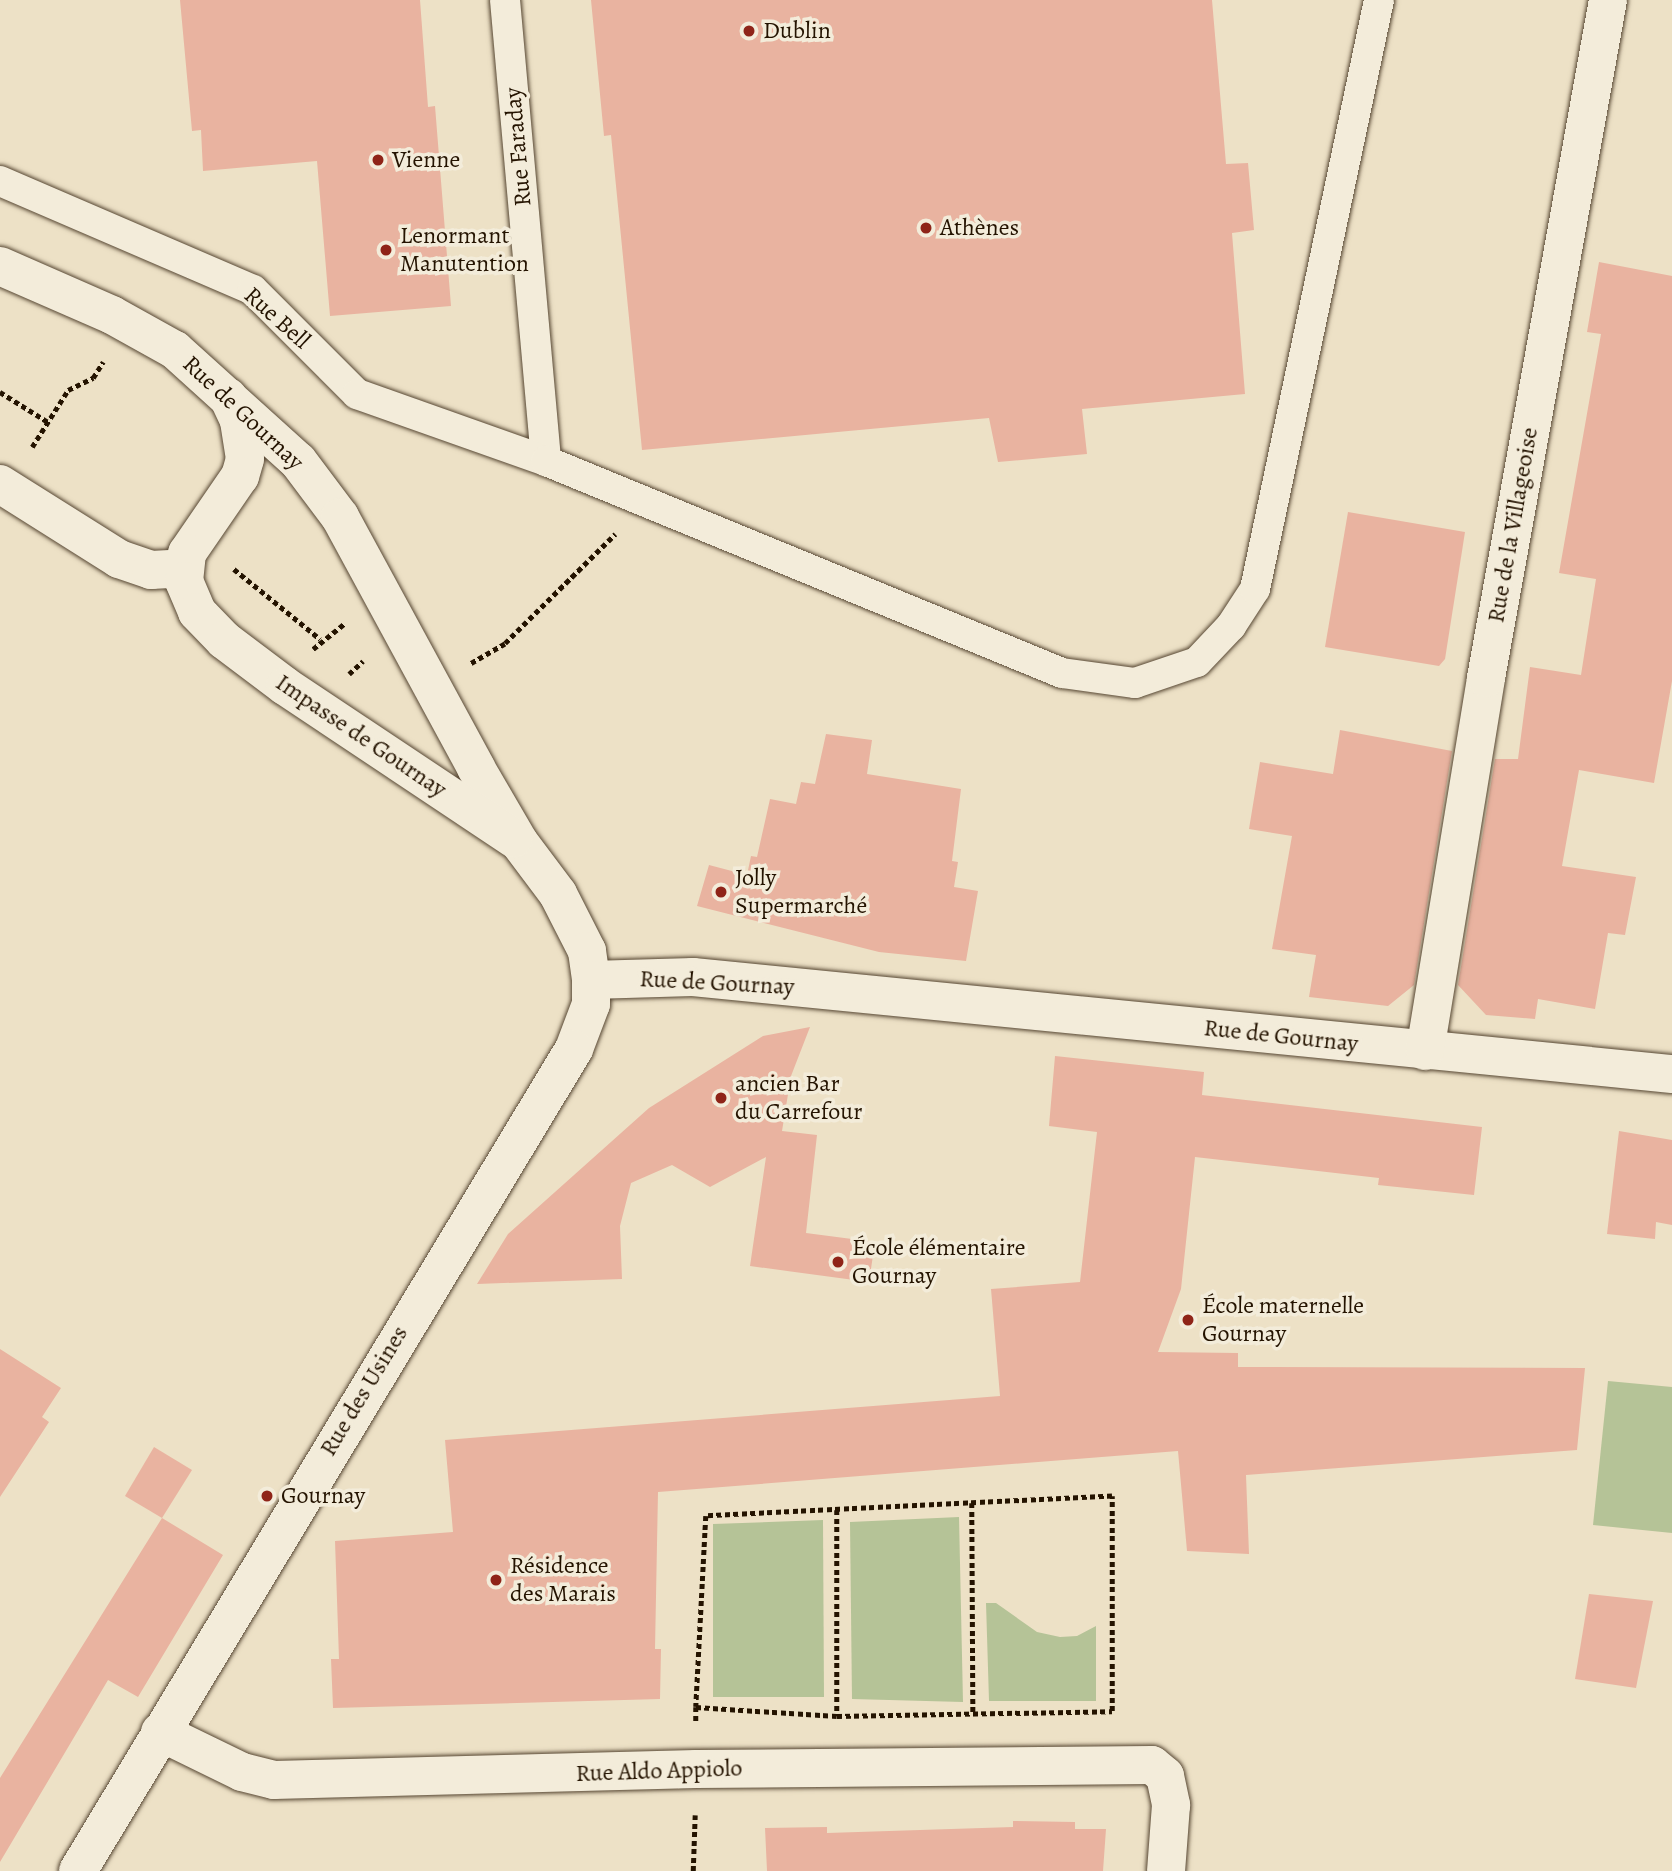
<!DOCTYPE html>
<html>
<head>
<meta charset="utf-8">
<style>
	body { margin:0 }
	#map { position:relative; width:1672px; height:1871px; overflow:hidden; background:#ede1c6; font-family:Alegreya,serif }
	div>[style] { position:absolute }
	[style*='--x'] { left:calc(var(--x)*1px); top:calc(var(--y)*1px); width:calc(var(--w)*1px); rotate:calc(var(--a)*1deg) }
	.green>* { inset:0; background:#b5c397 }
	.building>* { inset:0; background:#e9b3a0 }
	.path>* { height:4.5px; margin-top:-2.25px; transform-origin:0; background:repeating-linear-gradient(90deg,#241300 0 5px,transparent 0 8.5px) }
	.roads { filter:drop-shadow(0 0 2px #564632) drop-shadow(0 0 2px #564632) }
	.lane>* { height:30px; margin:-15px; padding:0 15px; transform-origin:15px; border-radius:15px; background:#f3ecda }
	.street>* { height:38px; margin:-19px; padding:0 19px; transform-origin:19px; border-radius:19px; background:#f3ecda }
	.secondary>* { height:38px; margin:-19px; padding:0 19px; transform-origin:19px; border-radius:19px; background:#f3ecda }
	.dots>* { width:19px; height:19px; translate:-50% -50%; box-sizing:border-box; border:4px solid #f3ecda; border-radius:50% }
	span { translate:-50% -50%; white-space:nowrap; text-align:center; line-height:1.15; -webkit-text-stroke:7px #f3ecda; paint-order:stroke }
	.poi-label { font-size:24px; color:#241300 }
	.left { translate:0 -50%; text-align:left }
	.street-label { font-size:24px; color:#241300 }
</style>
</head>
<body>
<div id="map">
	<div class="green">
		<i style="clip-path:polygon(1608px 1381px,1672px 1387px,1672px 1533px,1593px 1525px)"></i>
		<i style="clip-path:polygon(959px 1517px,963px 1702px,852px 1699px,850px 1522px)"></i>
		<i style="clip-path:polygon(823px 1520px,824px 1697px,713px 1697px,713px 1524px)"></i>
		<i style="clip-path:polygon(986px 1603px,996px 1603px,1037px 1632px,1060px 1637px,1077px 1636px,1096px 1626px,1096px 1701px,989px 1701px)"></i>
	</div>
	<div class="building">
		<i style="clip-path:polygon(180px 0,420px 0,428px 107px,435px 106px,451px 306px,330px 316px,317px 161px,203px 171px,201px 130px,192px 131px)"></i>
		<i style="clip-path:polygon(591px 0,1212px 0,1226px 164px,1248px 163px,1254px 230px,1232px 233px,1245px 394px,1082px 409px,1087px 454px,998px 462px,989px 418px,642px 450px,611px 135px,604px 136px)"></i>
		<i style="clip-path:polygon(1599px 262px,1672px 276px,1672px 681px,1654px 783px,1579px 770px,1562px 866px,1636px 877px,1625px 935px,1608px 933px,1595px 1009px,1538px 999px,1535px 1019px,1486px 1015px,1458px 985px,1495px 759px,1518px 759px,1530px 667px,1581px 675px,1596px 579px,1559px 573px,1601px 334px,1587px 332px)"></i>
		<i style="clip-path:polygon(1348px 512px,1465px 532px,1445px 659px,1439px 666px,1325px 647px)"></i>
		<i style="clip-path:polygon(1340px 730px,1452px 751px,1414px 985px,1388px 1006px,1309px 997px,1316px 955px,1272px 949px,1292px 836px,1249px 829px,1260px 762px,1333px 774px)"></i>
		<i style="clip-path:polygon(826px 734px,872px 740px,867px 774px,961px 789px,952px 861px,958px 862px,954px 887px,978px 891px,966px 961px,879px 952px,697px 906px,709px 865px,747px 875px,751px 856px,757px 857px,770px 799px,796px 804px,801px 782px,815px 784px)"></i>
		<i style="clip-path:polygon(810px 1027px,791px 1076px,782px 1131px,817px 1135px,806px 1233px,875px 1242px,869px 1282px,750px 1266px,766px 1157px,710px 1187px,672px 1165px,631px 1183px,620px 1226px,622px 1279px,477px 1284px,508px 1234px,649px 1108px,763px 1036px)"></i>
		<i style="clip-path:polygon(1055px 1056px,1204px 1072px,1202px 1095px,1482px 1127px,1474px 1195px,1378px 1185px,1379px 1178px,1195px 1157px,1181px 1289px,1158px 1352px,1238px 1353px,1238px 1367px,1585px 1368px,1577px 1450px,1246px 1475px,1249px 1554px,1187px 1551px,1178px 1451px,658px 1492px,655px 1649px,661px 1649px,660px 1699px,333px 1708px,331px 1659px,339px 1659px,335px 1541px,453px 1532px,445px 1440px,1000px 1396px,991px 1289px,1080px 1282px,1097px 1132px,1049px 1126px)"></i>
		<i style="clip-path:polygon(1619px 1131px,1672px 1140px,1672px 1225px,1656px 1222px,1655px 1239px,1607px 1234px)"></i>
		<i style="clip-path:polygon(0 1349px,61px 1388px,42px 1417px,49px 1422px,0 1497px)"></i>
		<i style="clip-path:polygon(154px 1447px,192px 1470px,162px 1518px,125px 1496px)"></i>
		<i style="clip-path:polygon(162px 1518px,223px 1555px,138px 1697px,108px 1680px,0 1862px,0 1778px)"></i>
		<i style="clip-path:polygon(1589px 1594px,1653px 1601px,1636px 1688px,1575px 1679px)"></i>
		<i style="clip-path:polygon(1013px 1821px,1075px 1822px,1075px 1829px,1106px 1829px,1103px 1871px,767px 1871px,765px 1828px,827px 1827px,827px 1833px,1013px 1827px)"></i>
	</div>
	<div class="path">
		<i style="--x:0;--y:392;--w:57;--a:32"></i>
		<i style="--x:32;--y:447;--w:67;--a:-57.7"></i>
		<i style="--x:68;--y:390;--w:28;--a:-26"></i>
		<i style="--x:93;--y:378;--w:19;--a:-58"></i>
		<i style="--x:234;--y:569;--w:111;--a:39.1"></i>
		<i style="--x:313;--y:649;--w:40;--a:-39"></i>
		<i style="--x:471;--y:663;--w:39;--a:-30"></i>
		<i style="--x:505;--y:643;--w:155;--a:-44.7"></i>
		<i style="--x:349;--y:674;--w:19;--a:-43"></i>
		<i style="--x:972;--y:1503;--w:212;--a:89.7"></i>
		<i style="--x:837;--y:1510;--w:206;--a:90"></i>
		<i style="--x:696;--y:1707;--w:141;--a:3.7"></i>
		<i style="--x:837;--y:1716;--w:275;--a:-1"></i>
		<i style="--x:1112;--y:1711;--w:215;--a:-90"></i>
		<i style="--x:1112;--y:1496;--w:406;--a:177.2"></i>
		<i style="--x:706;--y:1516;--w:191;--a:93"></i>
		<i style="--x:696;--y:1707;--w:16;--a:90"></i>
		<i style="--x:693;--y:1871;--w:56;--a:-88"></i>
	</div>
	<div class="roads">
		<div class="lane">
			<i style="--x:505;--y:0;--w:463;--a:84.9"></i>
			<i style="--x:0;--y:181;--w:275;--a:23.3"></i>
			<i style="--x:253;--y:290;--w:147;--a:45"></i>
			<i style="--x:357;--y:394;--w:201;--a:19.5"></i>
			<i style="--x:546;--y:461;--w:558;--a:22.34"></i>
			<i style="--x:1062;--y:673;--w:74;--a:7.8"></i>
			<i style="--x:1135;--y:683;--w:65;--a:-18.7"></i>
			<i style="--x:1197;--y:662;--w:50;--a:-46.6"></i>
			<i style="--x:1231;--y:626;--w:44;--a:-57"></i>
			<i style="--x:1255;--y:589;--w:602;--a:-78.11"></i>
		</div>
		<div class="street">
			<i style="--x:0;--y:484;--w:141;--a:32.2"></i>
			<i style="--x:119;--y:559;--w:34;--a:19"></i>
			<i style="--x:151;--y:570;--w:33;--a:-3"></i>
			<i style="--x:591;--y:980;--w:102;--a:-1.7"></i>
			<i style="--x:693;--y:977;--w:984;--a:5.66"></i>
			<i style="--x:1425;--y:1051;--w:378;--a:-80.7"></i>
			<i style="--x:1486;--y:678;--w:689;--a:-79.8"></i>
			<i style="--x:160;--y:1732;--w:91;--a:26"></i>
			<i style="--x:242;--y:1772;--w:33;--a:14"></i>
			<i style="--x:274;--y:1780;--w:422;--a:-1.5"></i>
			<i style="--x:696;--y:1769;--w:456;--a:-0.5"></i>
			<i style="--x:1152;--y:1765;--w:17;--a:40"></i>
			<i style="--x:1165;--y:1776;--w:30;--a:78"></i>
			<i style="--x:1171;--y:1805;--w:66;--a:94.3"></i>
		</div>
		<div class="secondary">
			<i style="--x:0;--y:266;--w:122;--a:23.6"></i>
			<i style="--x:112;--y:315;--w:72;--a:29.1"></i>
			<i style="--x:175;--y:350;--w:166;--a:42.1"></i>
			<i style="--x:298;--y:461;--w:70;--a:53.1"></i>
			<i style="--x:340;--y:517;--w:285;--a:61.5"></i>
			<i style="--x:476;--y:768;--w:86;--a:59.8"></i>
			<i style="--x:519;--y:842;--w:65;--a:53.1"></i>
			<i style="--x:558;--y:894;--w:64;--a:63"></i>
			<i style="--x:587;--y:951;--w:29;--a:82"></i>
			<i style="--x:591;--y:980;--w:24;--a:90"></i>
			<i style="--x:591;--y:1004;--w:48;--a:110.7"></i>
			<i style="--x:574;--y:1049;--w:960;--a:121.11"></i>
			<i style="--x:228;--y:397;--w:26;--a:65"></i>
			<i style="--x:239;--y:421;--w:38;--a:81"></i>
			<i style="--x:245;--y:459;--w:18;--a:106"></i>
			<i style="--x:240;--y:476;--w:93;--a:124.5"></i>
			<i style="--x:187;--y:553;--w:28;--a:96"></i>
			<i style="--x:184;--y:581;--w:34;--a:67"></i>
			<i style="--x:197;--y:612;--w:39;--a:46"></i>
			<i style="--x:224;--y:640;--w:76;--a:37"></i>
			<i style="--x:285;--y:686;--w:275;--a:33.7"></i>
		</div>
	</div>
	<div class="dots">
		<i style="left:749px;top:31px;background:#8f2418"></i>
		<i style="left:378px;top:160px;background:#8f2418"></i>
		<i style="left:926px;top:228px;background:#8f2418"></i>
		<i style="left:386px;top:250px;background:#8f2418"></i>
		<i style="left:721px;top:892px;background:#8f2418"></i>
		<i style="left:721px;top:1098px;background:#8f2418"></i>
		<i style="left:838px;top:1262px;background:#8f2418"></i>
		<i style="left:1188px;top:1320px;background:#8f2418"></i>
		<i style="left:267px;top:1496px;background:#8f2418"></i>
		<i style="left:496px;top:1580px;background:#8f2418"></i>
	</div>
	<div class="poi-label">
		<span class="left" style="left:763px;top:31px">Dublin</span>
		<span class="left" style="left:392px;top:160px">Vienne</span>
		<span class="left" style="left:940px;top:228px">Athènes</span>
		<span class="left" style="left:400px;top:250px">Lenormant<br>Manutention</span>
		<span class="left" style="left:735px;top:892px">Jolly<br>Supermarché</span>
		<span class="left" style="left:735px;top:1098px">ancien Bar<br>du Carrefour</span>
		<span class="left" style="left:852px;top:1262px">École élémentaire<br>Gournay</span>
		<span class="left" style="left:1202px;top:1320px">École maternelle<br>Gournay</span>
		<span class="left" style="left:281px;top:1496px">Gournay</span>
		<span class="left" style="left:510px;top:1580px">Résidence<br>des Marais</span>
	</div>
	<div class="street-label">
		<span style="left:518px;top:147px;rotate:-95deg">Rue Faraday</span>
		<span style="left:277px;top:318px;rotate:42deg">Rue Bell</span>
		<span style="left:243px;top:413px;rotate:43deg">Rue de Gournay</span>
		<span style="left:1513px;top:525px;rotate:-80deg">Rue de la Villageoise</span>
		<span style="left:361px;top:736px;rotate:34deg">Impasse de Gournay</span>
		<span style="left:717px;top:983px;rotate:3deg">Rue de Gournay</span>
		<span style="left:1281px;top:1036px;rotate:6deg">Rue de Gournay</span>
		<span style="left:364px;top:1391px;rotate:-59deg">Rue des Usines</span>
		<span style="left:659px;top:1771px;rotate:-2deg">Rue Aldo Appiolo</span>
	</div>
</div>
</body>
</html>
